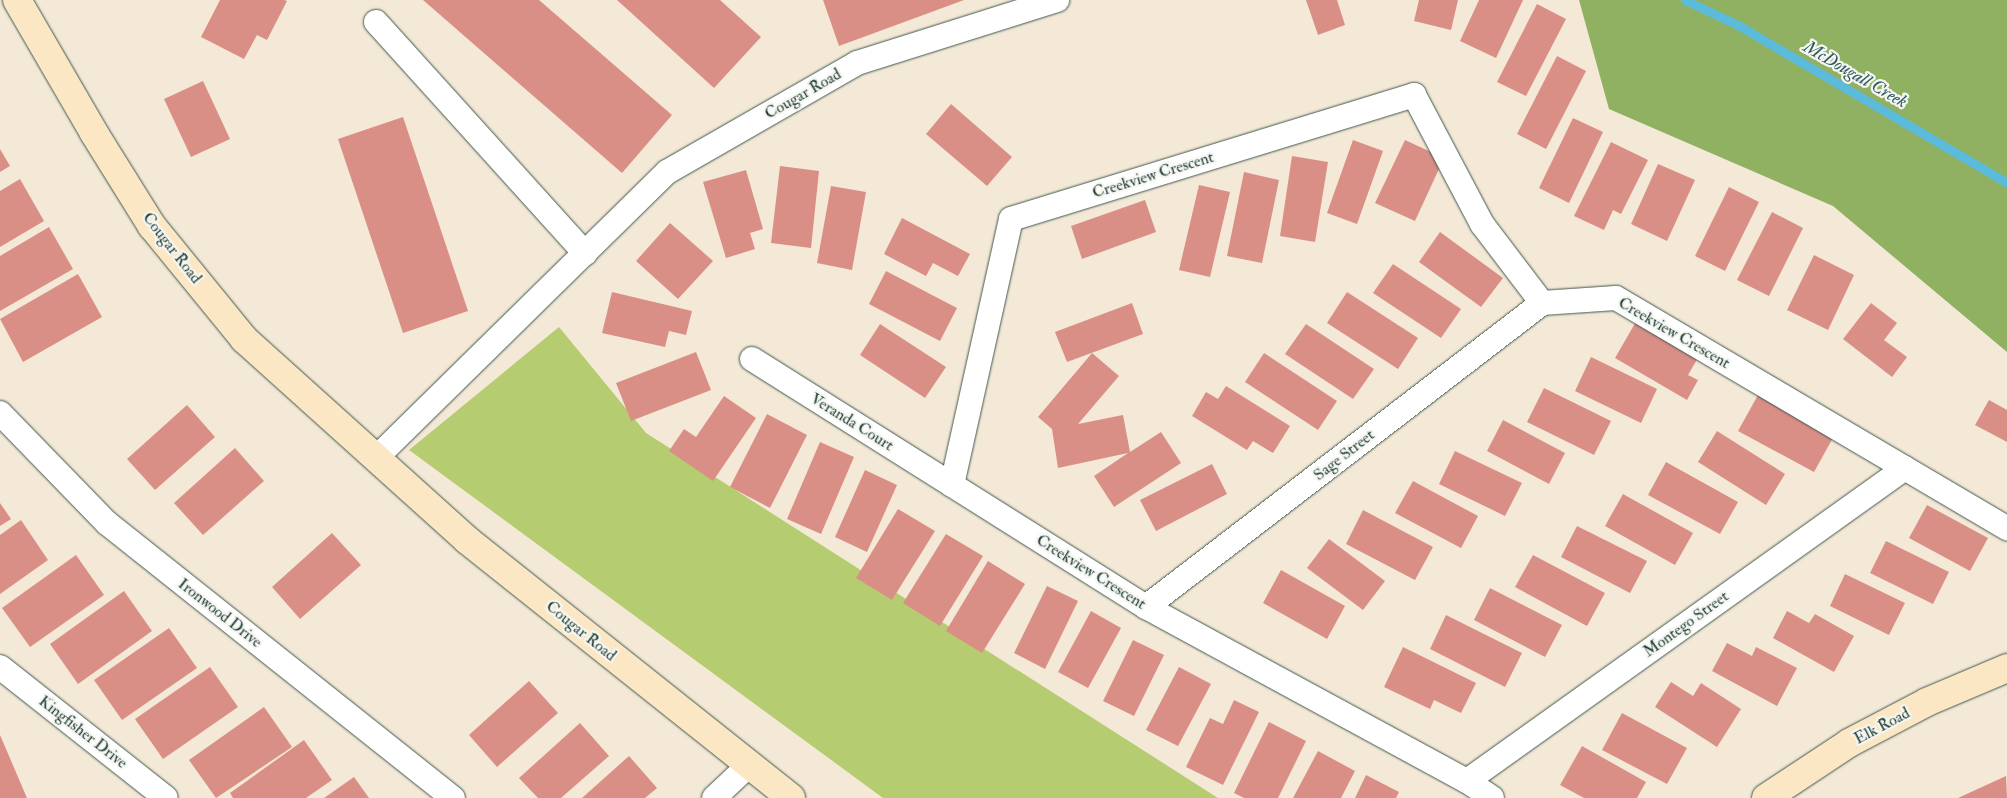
<!DOCTYPE html>
<html>
<head>
<meta charset="utf-8">
<style>
	body { margin:0 }
	#map { position:relative; width:2007px; height:798px; overflow:hidden; background:#f4e9d7; font-family:"IM FELL Double Pica",serif }
	div>[style] { position:absolute }
	[style*='--x'] { left:calc(var(--x)*1px); top:calc(var(--y)*1px); width:calc(var(--w)*1px); rotate:calc(var(--a)*1deg) }
	.green>* { inset:0; background:#b6cc70 }
	.forest>* { inset:0; background:#90b062 }
	.stream>* { height:9px; margin:-4.5px; padding:0 4.5px; transform-origin:4.5px; border-radius:4.5px; background:#5cbbdb }
	.building>* { inset:0; background:#da8f86 }
	.roads { filter:drop-shadow(0 0 1px #3f574c) drop-shadow(0 0 1px #3f574c) }
	.street>* { height:24px; margin:-12px; padding:0 12px; transform-origin:12px; border-radius:12px; background:#fff }
	.secondary>* { height:28px; margin:-14px; padding:0 14px; transform-origin:14px; border-radius:14px; background:#fbe7c3 }
	span { translate:-50% -50%; white-space:nowrap; text-align:center; line-height:1.15; -webkit-text-stroke:4.5px #f6f6f2; paint-order:stroke }
	.street-label { font-size:16px; color:#1f3d34 }
	.water-label { font-size:18px; color:#2e5c5e; font-style:italic }
</style>
</head>
<body>
<div id="map">
	<div class="green">
		<i style="clip-path:polygon(559px 327px,646px 433px,1218px 798px,883px 798px,409px 450px)"></i>
	</div>
	<div class="forest">
		<i style="clip-path:polygon(1579px 0,2007px 0,2007px 352px,1833px 206px,1609px 109px)"></i>
	</div>
	<div class="stream">
		<i style="--x:1685;--y:0;--w:59;--a:25.3"></i>
		<i style="--x:1738;--y:25;--w:312;--a:30.4"></i>
	</div>
	<div class="building">
		<i style="clip-path:polygon(220px 0,284px 0,287px 1px,267px 40px,257px 35px,244px 59px,201px 37px)"></i>
		<i style="clip-path:polygon(423px 0,539px 0,672px 115px,622px 173px)"></i>
		<i style="clip-path:polygon(617px 0,720px 0,761px 37px,714px 88px)"></i>
		<i style="clip-path:polygon(823px 0,964px 0,839px 46px)"></i>
		<i style="clip-path:polygon(1306px 0,1337px 0,1345px 25px,1318px 35px)"></i>
		<i style="clip-path:polygon(1419px 0,1458px 0,1451px 30px,1414px 21px)"></i>
		<i style="clip-path:polygon(1479px 0,1523px 0,1496px 58px,1460px 41px)"></i>
		<i style="clip-path:polygon(1537px 4px,1566px 19px,1526px 96px,1497px 82px)"></i>
		<i style="clip-path:polygon(1557px 56px,1586px 71px,1546px 149px,1517px 134px)"></i>
		<i style="clip-path:polygon(203px 81px,230px 139px,191px 157px,164px 99px)"></i>
		<i style="clip-path:polygon(951px 104px,1012px 157px,987px 186px,926px 134px)"></i>
		<i style="clip-path:polygon(403px 117px,468px 311px,403px 333px,338px 139px)"></i>
		<i style="clip-path:polygon(1573px 118px,1603px 132px,1569px 203px,1539px 188px)"></i>
		<i style="clip-path:polygon(1353px 140px,1383px 151px,1357px 224px,1327px 213px)"></i>
		<i style="clip-path:polygon(1405px 140px,1444px 158px,1415px 221px,1375px 203px)"></i>
		<i style="clip-path:polygon(1611px 142px,1648px 160px,1621px 214px,1613px 210px,1604px 230px,1574px 216px)"></i>
		<i style="clip-path:polygon(0 149px,10px 166px,0 172px)"></i>
		<i style="clip-path:polygon(1292px 156px,1328px 162px,1315px 242px,1280px 236px)"></i>
		<i style="clip-path:polygon(1658px 164px,1695px 180px,1667px 241px,1631px 224px)"></i>
		<i style="clip-path:polygon(780px 166px,819px 171px,811px 248px,771px 243px)"></i>
		<i style="clip-path:polygon(746px 170px,763px 229px,750px 233px,755px 249px,726px 258px,703px 182px)"></i>
		<i style="clip-path:polygon(1244px 172px,1279px 180px,1262px 263px,1227px 256px)"></i>
		<i style="clip-path:polygon(20px 179px,44px 221px,0 247px,0 191px)"></i>
		<i style="clip-path:polygon(1199px 185px,1230px 192px,1210px 277px,1179px 270px)"></i>
		<i style="clip-path:polygon(831px 186px,866px 192px,852px 270px,817px 263px)"></i>
		<i style="clip-path:polygon(1729px 187px,1759px 202px,1725px 271px,1695px 256px)"></i>
		<i style="clip-path:polygon(1145px 200px,1156px 232px,1082px 259px,1071px 226px)"></i>
		<i style="clip-path:polygon(1772px 212px,1803px 228px,1769px 296px,1737px 280px)"></i>
		<i style="clip-path:polygon(902px 218px,970px 254px,958px 276px,933px 263px,926px 276px,884px 254px)"></i>
		<i style="clip-path:polygon(670px 223px,713px 261px,678px 299px,636px 261px)"></i>
		<i style="clip-path:polygon(49px 227px,73px 269px,0 311px,0 256px)"></i>
		<i style="clip-path:polygon(1440px 232px,1503px 278px,1481px 307px,1419px 262px)"></i>
		<i style="clip-path:polygon(1814px 255px,1854px 275px,1828px 330px,1787px 310px)"></i>
		<i style="clip-path:polygon(1393px 264px,1461px 309px,1441px 338px,1373px 293px)"></i>
		<i style="clip-path:polygon(886px 271px,957px 308px,940px 341px,869px 304px)"></i>
		<i style="clip-path:polygon(78px 274px,102px 317px,23px 362px,0 319px)"></i>
		<i style="clip-path:polygon(612px 292px,692px 311px,686px 335px,669px 331px,665px 347px,602px 333px)"></i>
		<i style="clip-path:polygon(1347px 292px,1418px 338px,1398px 369px,1327px 323px)"></i>
		<i style="clip-path:polygon(1132px 303px,1143px 334px,1067px 362px,1055px 332px)"></i>
		<i style="clip-path:polygon(1871px 303px,1897px 323px,1884px 340px,1907px 357px,1892px 377px,1843px 339px)"></i>
		<i style="clip-path:polygon(1637px 320px,1699px 356px,1688px 375px,1698px 380px,1687px 400px,1615px 358px)"></i>
		<i style="clip-path:polygon(880px 324px,946px 367px,925px 398px,860px 355px)"></i>
		<i style="clip-path:polygon(1306px 324px,1374px 369px,1353px 399px,1285px 354px)"></i>
		<i style="clip-path:polygon(696px 352px,711px 390px,631px 421px,616px 383px)"></i>
		<i style="clip-path:polygon(1092px 353px,1119px 376px,1078px 424px,1123px 415px,1130px 452px,1161px 432px,1181px 463px,1114px 507px,1094px 476px,1128px 453px,1058px 468px,1052px 429px,1038px 417px)"></i>
		<i style="clip-path:polygon(1264px 353px,1337px 401px,1318px 430px,1245px 382px)"></i>
		<i style="clip-path:polygon(1591px 357px,1657px 389px,1641px 423px,1575px 391px)"></i>
		<i style="clip-path:polygon(1226px 386px,1290px 426px,1273px 453px,1253px 441px,1247px 450px,1192px 416px,1206px 392px,1218px 399px)"></i>
		<i style="clip-path:polygon(1544px 388px,1611px 421px,1594px 455px,1527px 422px)"></i>
		<i style="clip-path:polygon(1758px 395px,1834px 436px,1814px 472px,1738px 431px)"></i>
		<i style="clip-path:polygon(724px 396px,756px 418px,713px 481px,669px 451px,684px 429px,696px 437px)"></i>
		<i style="clip-path:polygon(1989px 400px,2007px 410px,2007px 442px,1975px 425px)"></i>
		<i style="clip-path:polygon(187px 405px,215px 437px,155px 490px,127px 459px)"></i>
		<i style="clip-path:polygon(767px 414px,807px 435px,770px 508px,730px 487px)"></i>
		<i style="clip-path:polygon(1503px 420px,1565px 453px,1549px 484px,1487px 451px)"></i>
		<i style="clip-path:polygon(1717px 431px,1785px 474px,1766px 505px,1698px 462px)"></i>
		<i style="clip-path:polygon(820px 442px,854px 457px,821px 534px,787px 519px)"></i>
		<i style="clip-path:polygon(235px 448px,264px 481px,203px 535px,174px 503px)"></i>
		<i style="clip-path:polygon(1455px 451px,1522px 483px,1505px 516px,1439px 484px)"></i>
		<i style="clip-path:polygon(1666px 462px,1738px 502px,1720px 534px,1648px 495px)"></i>
		<i style="clip-path:polygon(1212px 464px,1227px 494px,1156px 531px,1140px 500px)"></i>
		<i style="clip-path:polygon(865px 470px,897px 485px,867px 552px,835px 537px)"></i>
		<i style="clip-path:polygon(1413px 481px,1478px 516px,1461px 548px,1395px 513px)"></i>
		<i style="clip-path:polygon(1623px 494px,1693px 533px,1675px 565px,1605px 526px)"></i>
		<i style="clip-path:polygon(0 503px,11px 519px,0 526px)"></i>
		<i style="clip-path:polygon(1927px 505px,1988px 538px,1970px 571px,1909px 538px)"></i>
		<i style="clip-path:polygon(898px 509px,935px 531px,892px 600px,856px 578px)"></i>
		<i style="clip-path:polygon(1363px 510px,1433px 547px,1415px 580px,1346px 544px)"></i>
		<i style="clip-path:polygon(21px 520px,48px 560px,0 594px,0 535px)"></i>
		<i style="clip-path:polygon(1577px 526px,1647px 561px,1630px 593px,1561px 557px)"></i>
		<i style="clip-path:polygon(332px 533px,361px 565px,300px 619px,272px 587px)"></i>
		<i style="clip-path:polygon(946px 534px,983px 556px,940px 626px,903px 603px)"></i>
		<i style="clip-path:polygon(1329px 539px,1385px 581px,1363px 610px,1307px 568px)"></i>
		<i style="clip-path:polygon(1886px 541px,1949px 572px,1933px 604px,1870px 573px)"></i>
		<i style="clip-path:polygon(76px 555px,104px 595px,30px 647px,2px 608px)"></i>
		<i style="clip-path:polygon(1533px 555px,1605px 593px,1587px 626px,1515px 587px)"></i>
		<i style="clip-path:polygon(988px 561px,1025px 584px,982px 653px,946px 631px)"></i>
		<i style="clip-path:polygon(1281px 570px,1345px 606px,1327px 639px,1263px 603px)"></i>
		<i style="clip-path:polygon(1845px 574px,1905px 603px,1889px 635px,1830px 606px)"></i>
		<i style="clip-path:polygon(1047px 586px,1078px 601px,1045px 669px,1014px 653px)"></i>
		<i style="clip-path:polygon(1490px 588px,1562px 625px,1545px 657px,1474px 620px)"></i>
		<i style="clip-path:polygon(124px 591px,152px 631px,78px 684px,50px 644px)"></i>
		<i style="clip-path:polygon(1091px 611px,1121px 628px,1088px 688px,1058px 672px)"></i>
		<i style="clip-path:polygon(1787px 611px,1809px 623px,1815px 614px,1854px 636px,1834px 672px,1773px 638px)"></i>
		<i style="clip-path:polygon(1446px 615px,1522px 653px,1505px 687px,1430px 649px)"></i>
		<i style="clip-path:polygon(169px 628px,197px 668px,122px 720px,94px 680px)"></i>
		<i style="clip-path:polygon(1133px 640px,1164px 655px,1134px 716px,1103px 701px)"></i>
		<i style="clip-path:polygon(1727px 643px,1752px 656px,1756px 647px,1797px 668px,1777px 706px,1712px 671px)"></i>
		<i style="clip-path:polygon(1403px 647px,1476px 683px,1461px 713px,1434px 700px,1430px 709px,1384px 687px)"></i>
		<i style="clip-path:polygon(210px 667px,238px 707px,163px 759px,135px 719px)"></i>
		<i style="clip-path:polygon(1179px 667px,1211px 684px,1178px 746px,1146px 730px)"></i>
		<i style="clip-path:polygon(529px 681px,558px 713px,497px 767px,469px 735px)"></i>
		<i style="clip-path:polygon(1671px 682px,1693px 696px,1701px 683px,1741px 709px,1717px 747px,1655px 707px)"></i>
		<i style="clip-path:polygon(1234px 700px,1259px 712px,1223px 785px,1186px 767px,1210px 718px,1223px 724px)"></i>
		<i style="clip-path:polygon(264px 707px,292px 747px,216px 798px,189px 760px)"></i>
		<i style="clip-path:polygon(1622px 713px,1687px 748px,1667px 784px,1602px 750px)"></i>
		<i style="clip-path:polygon(1269px 722px,1306px 741px,1278px 798px,1244px 798px,1234px 793px)"></i>
		<i style="clip-path:polygon(580px 723px,609px 756px,561px 798px,538px 798px,519px 778px)"></i>
		<i style="clip-path:polygon(0 735px,27px 798px,0 798px)"></i>
		<i style="clip-path:polygon(304px 740px,332px 780px,306px 798px,233px 798px,230px 793px)"></i>
		<i style="clip-path:polygon(1582px 746px,1646px 782px,1637px 798px,1584px 798px,1560px 785px)"></i>
		<i style="clip-path:polygon(1318px 751px,1355px 771px,1341px 798px,1293px 798px)"></i>
		<i style="clip-path:polygon(629px 756px,657px 788px,645px 798px,582px 798px)"></i>
		<i style="clip-path:polygon(1366px 775px,1399px 792px,1396px 798px,1355px 798px)"></i>
		<i style="clip-path:polygon(2006px 776px,2007px 798px,1958px 798px)"></i>
		<i style="clip-path:polygon(354px 777px,369px 798px,324px 798px)"></i>
	</div>
	<div class="roads">
		<div class="street">
			<i style="--x:376;--y:22;--w:312;--a:47.9"></i>
			<i style="--x:752;--y:359;--w:466;--a:32.2"></i>
			<i style="--x:1146;--y:607;--w:365;--a:28.5"></i>
			<i style="--x:1467;--y:781;--w:30;--a:34"></i>
			<i style="--x:0;--y:413;--w:153;--a:45.8"></i>
			<i style="--x:107;--y:523;--w:442;--a:38.5"></i>
			<i style="--x:376;--y:458;--w:408;--a:-44.5"></i>
			<i style="--x:667;--y:172;--w:219;--a:-29.8"></i>
			<i style="--x:857;--y:63;--w:210;--a:-17.5"></i>
			<i style="--x:952;--y:485;--w:272;--a:-77.5"></i>
			<i style="--x:1011;--y:219;--w:422;--a:-17.1"></i>
			<i style="--x:1414;--y:95;--w:146;--a:62.2"></i>
			<i style="--x:1482;--y:224;--w:99;--a:52.8"></i>
			<i style="--x:1542;--y:303;--w:74;--a:-3.9"></i>
			<i style="--x:1616;--y:298;--w:454;--a:30.5"></i>
			<i style="--x:1146;--y:607;--w:499;--a:-37.5"></i>
			<i style="--x:0;--y:667;--w:211;--a:38.3"></i>
			<i style="--x:1467;--y:781;--w:538;--a:-35.55"></i>
			<i style="--x:714;--y:798;--w:48;--a:-43.3"></i>
		</div>
		<div class="secondary">
			<i style="--x:17;--y:0;--w:154;--a:59.9"></i>
			<i style="--x:94;--y:133;--w:110;--a:58.1"></i>
			<i style="--x:152;--y:226;--w:146;--a:50.8"></i>
			<i style="--x:244;--y:339;--w:300;--a:42"></i>
			<i style="--x:467;--y:540;--w:414;--a:38.5"></i>
			<i style="--x:1766;--y:798;--w:100;--a:-33.5"></i>
			<i style="--x:1849;--y:743;--w:88;--a:-27.7"></i>
			<i style="--x:1927;--y:702;--w:87;--a:-23"></i>
		</div>
	</div>
	<div class="street-label">
		<span style="left:803px;top:94px;rotate:-30deg">Cougar Road</span>
		<span style="left:1153px;top:175px;rotate:-17deg">Creekview Crescent</span>
		<span style="left:172px;top:248px;rotate:52deg">Cougar Road</span>
		<span style="left:1674px;top:333px;rotate:30deg">Creekview Crescent</span>
		<span style="left:852px;top:422px;rotate:32deg">Veranda Court</span>
		<span style="left:1344px;top:455px;rotate:-38deg">Sage Street</span>
		<span style="left:1091px;top:572px;rotate:32deg">Creekview Crescent</span>
		<span style="left:220px;top:613px;rotate:38deg">Ironwood Drive</span>
		<span style="left:1686px;top:624px;rotate:-36deg">Montego Street</span>
		<span style="left:581px;top:631px;rotate:39deg">Cougar Road</span>
		<span style="left:1882px;top:726px;rotate:-28deg">Elk Road</span>
		<span style="left:83px;top:732px;rotate:38deg">Kingfisher Drive</span>
	</div>
	<div class="water-label">
		<span style="left:1855px;top:75px;rotate:30deg">McDougall Creek</span>
	</div>
</div>
</body>
</html>
